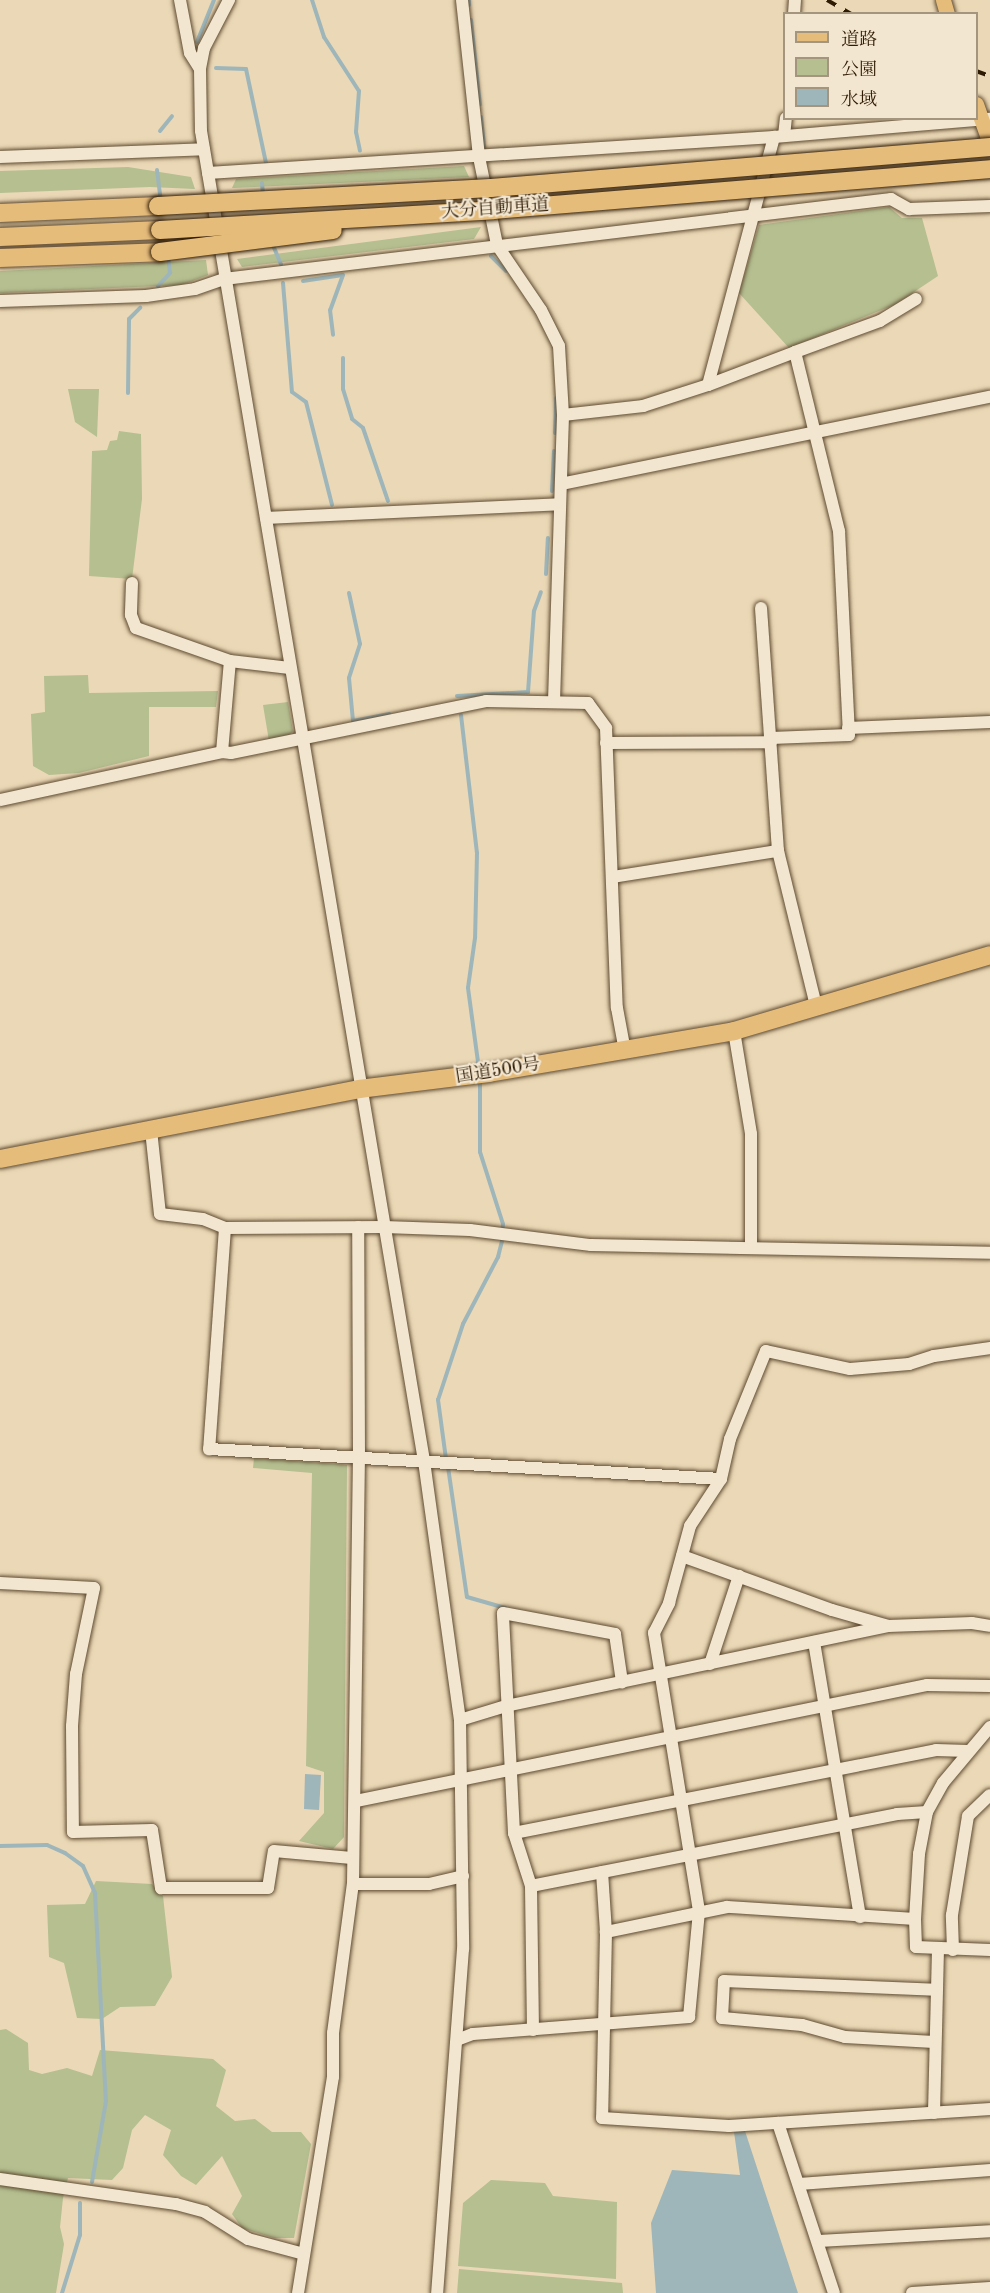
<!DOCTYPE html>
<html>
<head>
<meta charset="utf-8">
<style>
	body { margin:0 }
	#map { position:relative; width:990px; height:2293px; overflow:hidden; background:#ebd8b6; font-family:"Old Standard TT","Noto Serif JP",serif }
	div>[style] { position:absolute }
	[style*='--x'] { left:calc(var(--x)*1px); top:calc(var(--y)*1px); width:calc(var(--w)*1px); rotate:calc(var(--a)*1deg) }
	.green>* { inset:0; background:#b5bf90 }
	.water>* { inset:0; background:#9eb6ba }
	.stream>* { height:4px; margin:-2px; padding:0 2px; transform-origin:2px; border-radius:2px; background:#9eb6ba }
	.roads { filter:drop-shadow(0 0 2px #5e4a30) drop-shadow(0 0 2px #5e4a30) }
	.minor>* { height:12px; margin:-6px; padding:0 6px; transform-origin:6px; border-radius:6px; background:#f2e6d0 }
	.major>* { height:15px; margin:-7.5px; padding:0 7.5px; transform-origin:7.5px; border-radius:7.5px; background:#e6bc7b }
	.highway>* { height:18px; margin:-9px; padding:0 9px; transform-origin:9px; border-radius:9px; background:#e6bc7b }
	.rail>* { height:4px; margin-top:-2px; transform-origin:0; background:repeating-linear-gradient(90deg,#2f1b04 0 10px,transparent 0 20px) }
	.bridges { filter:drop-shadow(0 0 2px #2f1b04) drop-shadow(0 0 2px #2f1b04) }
	.highway-bridge>* { height:18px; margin:-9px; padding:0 9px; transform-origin:9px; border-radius:9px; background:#e6bc7b }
	span { translate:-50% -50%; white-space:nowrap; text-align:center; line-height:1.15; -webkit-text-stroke:4.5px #f2e6d0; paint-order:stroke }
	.street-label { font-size:18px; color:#2f1b04 }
	.legend { position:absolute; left:783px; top:12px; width:195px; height:108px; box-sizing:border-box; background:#f2e6d0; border:2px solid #a4957e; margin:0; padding:8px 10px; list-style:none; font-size:18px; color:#2f1b04 }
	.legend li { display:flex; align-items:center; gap:12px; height:30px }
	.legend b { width:30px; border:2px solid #a4957e }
</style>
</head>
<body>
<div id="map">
	<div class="green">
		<i style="clip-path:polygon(464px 166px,469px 177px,232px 188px,236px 179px)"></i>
		<i style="clip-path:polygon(128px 167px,191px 177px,195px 189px,150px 187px,0 193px,0 171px)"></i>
		<i style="clip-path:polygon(889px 207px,902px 218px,922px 218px,938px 276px,896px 304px,789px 348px,739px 293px,759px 225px)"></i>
		<i style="clip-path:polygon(481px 227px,474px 239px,242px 267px,237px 259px)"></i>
		<i style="clip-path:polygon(206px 260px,208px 275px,182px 285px,0 293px,0 271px)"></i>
		<i style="clip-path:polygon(68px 389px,99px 389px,97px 437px,75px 422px)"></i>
		<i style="clip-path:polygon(119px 431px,141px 434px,142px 499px,132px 579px,89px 576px,92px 451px,107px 450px,110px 441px,117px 440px)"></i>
		<i style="clip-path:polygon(88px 675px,89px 693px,218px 691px,216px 707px,149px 707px,149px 756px,79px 773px,49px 775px,33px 766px,31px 714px,45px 712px,44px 676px)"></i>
		<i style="clip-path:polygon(288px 702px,293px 731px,287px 738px,269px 741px,263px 705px)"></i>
		<i style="clip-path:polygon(254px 1458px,347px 1465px,344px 1837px,333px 1849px,299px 1841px,324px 1813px,324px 1772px,306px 1766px,312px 1473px,253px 1468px)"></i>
		<i style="clip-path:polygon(96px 1881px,152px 1884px,163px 1896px,172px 1977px,155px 2006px,120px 2007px,102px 2019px,77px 2018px,64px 1963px,49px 1957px,47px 1905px,85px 1904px)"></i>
		<i style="clip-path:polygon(6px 2029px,28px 2043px,29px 2070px,42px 2074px,67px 2068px,92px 2076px,100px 2050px,213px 2059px,226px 2070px,216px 2106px,235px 2121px,255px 2119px,272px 2132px,301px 2132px,311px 2144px,294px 2238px,274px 2238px,242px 2228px,232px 2214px,242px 2196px,222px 2156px,196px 2185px,181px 2176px,163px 2155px,171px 2130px,145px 2115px,132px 2130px,123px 2168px,112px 2180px,68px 2178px,63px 2198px,60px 2227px,64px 2244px,56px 2293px,0 2293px,0 2030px)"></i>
		<i style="clip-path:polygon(491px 2180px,545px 2183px,553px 2196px,617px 2202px,616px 2279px,458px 2266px,463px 2203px)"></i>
		<i style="clip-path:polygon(459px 2269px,622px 2283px,623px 2293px,457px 2293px)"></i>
	</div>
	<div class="water">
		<i style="clip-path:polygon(305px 1774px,321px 1775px,319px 1810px,304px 1809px)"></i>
		<i style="clip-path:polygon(745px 2131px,798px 2293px,656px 2293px,651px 2223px,672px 2170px,740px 2175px,734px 2132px)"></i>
	</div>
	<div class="stream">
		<i style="--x:312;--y:0;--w:39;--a:72"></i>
		<i style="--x:324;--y:37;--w:64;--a:57.1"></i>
		<i style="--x:359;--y:91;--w:41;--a:94.2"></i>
		<i style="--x:356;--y:132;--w:19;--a:78"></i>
		<i style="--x:469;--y:0;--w:5;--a:90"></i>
		<i style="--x:471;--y:20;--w:85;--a:84"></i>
		<i style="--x:197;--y:42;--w:45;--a:-68"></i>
		<i style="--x:216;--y:68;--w:30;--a:2"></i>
		<i style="--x:246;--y:69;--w:96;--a:78"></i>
		<i style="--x:481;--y:117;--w:31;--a:84"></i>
		<i style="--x:160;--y:131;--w:19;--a:-51"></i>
		<i style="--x:157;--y:170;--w:32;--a:83"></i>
		<i style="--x:262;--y:183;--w:11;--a:85"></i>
		<i style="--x:272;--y:243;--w:23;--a:67"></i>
		<i style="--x:491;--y:256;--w:21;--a:45"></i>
		<i style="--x:303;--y:281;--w:40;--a:-8.5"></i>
		<i style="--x:343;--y:275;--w:37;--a:110"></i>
		<i style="--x:330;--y:310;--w:25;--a:83"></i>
		<i style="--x:283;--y:283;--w:109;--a:85.3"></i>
		<i style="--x:292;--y:392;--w:17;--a:36"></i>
		<i style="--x:306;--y:402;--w:106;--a:75.8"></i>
		<i style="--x:158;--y:286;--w:18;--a:-47"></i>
		<i style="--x:170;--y:273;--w:16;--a:-97"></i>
		<i style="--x:343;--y:358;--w:31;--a:90"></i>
		<i style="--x:343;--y:389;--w:31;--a:73"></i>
		<i style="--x:352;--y:419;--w:14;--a:39"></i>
		<i style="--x:363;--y:428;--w:77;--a:71.1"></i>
		<i style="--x:128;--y:393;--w:74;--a:-89.2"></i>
		<i style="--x:129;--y:319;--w:16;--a:-45"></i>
		<i style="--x:555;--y:433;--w:35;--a:-88"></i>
		<i style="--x:552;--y:491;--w:40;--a:-87.1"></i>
		<i style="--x:546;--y:574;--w:36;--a:-87"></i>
		<i style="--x:349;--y:593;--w:52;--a:77.8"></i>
		<i style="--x:360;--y:644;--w:36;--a:108"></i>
		<i style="--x:349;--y:678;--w:43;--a:84.7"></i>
		<i style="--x:353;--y:721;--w:37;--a:-11"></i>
		<i style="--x:457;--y:696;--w:71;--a:-3.2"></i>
		<i style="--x:528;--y:692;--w:81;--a:-85.8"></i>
		<i style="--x:534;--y:611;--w:20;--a:-70"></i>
		<i style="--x:461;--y:715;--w:139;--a:83.4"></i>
		<i style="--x:477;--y:853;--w:85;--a:91.3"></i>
		<i style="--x:475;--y:938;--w:50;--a:98"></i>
		<i style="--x:468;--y:988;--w:82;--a:82.3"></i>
		<i style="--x:446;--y:1459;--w:60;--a:-97.7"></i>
		<i style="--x:438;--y:1400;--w:80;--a:-71.8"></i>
		<i style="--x:463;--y:1324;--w:76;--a:-62.4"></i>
		<i style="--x:498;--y:1257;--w:16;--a:-76"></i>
		<i style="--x:502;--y:1241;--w:17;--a:-87"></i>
		<i style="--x:503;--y:1224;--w:76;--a:-107.7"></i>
		<i style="--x:480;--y:1152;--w:73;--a:-90"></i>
		<i style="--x:448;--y:1467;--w:131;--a:81.7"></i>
		<i style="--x:467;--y:1597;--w:40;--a:16"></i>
		<i style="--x:0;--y:1846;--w:47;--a:-1.2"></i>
		<i style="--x:47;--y:1845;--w:20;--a:24"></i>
		<i style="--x:65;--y:1853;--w:22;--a:36"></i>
		<i style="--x:83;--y:1866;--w:30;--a:66"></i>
		<i style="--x:95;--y:1893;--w:208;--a:87"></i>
		<i style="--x:106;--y:2101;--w:82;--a:99.8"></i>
		<i style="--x:62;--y:2293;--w:61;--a:-72.8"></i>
		<i style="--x:80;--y:2235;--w:32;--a:-90"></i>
	</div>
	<div class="roads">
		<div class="minor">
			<i style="--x:180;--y:0;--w:54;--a:79.3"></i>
			<i style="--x:190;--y:53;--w:19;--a:58"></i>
			<i style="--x:229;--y:0;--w:54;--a:117.5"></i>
			<i style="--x:204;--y:48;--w:21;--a:101"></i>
			<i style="--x:200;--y:69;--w:62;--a:89.1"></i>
			<i style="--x:201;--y:131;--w:1349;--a:80.48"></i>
			<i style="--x:424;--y:1461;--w:261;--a:82.1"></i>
			<i style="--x:460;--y:1720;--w:229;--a:89.2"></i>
			<i style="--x:463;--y:1949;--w:345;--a:94.3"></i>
			<i style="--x:462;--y:0;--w:158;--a:83.8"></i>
			<i style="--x:479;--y:157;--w:90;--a:78.4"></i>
			<i style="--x:497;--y:245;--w:78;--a:55.9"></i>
			<i style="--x:541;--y:310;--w:40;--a:63.4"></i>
			<i style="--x:559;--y:346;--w:69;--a:86.7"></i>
			<i style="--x:563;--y:415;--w:285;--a:91.8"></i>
			<i style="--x:794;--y:14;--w:14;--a:-86"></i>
			<i style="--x:784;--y:136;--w:18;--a:-84"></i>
			<i style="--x:0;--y:157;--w:204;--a:-2.2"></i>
			<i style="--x:208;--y:173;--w:567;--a:-3.64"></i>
			<i style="--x:774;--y:137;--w:217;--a:-4.8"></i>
			<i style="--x:0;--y:301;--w:146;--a:-2"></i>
			<i style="--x:146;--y:296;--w:49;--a:-8.1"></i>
			<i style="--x:195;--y:289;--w:31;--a:-19"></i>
			<i style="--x:224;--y:279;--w:672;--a:-6.84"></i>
			<i style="--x:891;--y:199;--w:21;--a:29"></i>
			<i style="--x:909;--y:209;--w:81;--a:-2.1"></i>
			<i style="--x:795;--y:352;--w:90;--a:-20"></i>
			<i style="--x:880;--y:321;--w:42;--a:-31.4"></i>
			<i style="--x:563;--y:415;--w:81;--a:-6.4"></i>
			<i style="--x:643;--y:406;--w:68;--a:-17.9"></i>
			<i style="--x:561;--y:484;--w:438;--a:-11.5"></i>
			<i style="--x:266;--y:518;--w:293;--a:-2.7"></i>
			<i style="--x:132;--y:583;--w:32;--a:92"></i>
			<i style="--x:131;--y:615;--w:14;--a:69"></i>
			<i style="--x:136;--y:628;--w:100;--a:19.3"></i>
			<i style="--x:761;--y:608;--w:244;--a:86"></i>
			<i style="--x:778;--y:851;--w:160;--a:76.2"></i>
			<i style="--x:848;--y:728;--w:142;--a:-2.4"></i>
			<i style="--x:771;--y:738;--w:78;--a:-2.2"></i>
			<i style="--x:849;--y:735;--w:204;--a:-92.8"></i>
			<i style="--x:839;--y:531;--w:184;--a:-103.8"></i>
			<i style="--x:795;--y:352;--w:93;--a:159.2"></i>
			<i style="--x:708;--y:385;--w:257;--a:-75.1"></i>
			<i style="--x:606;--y:743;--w:165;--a:-0.3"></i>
			<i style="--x:222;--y:752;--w:9;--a:6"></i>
			<i style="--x:231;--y:753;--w:260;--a:-11.5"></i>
			<i style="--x:486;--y:701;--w:102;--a:1.1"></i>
			<i style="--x:588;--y:703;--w:31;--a:54"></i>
			<i style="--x:606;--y:728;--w:280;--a:87.8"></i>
			<i style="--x:617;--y:1008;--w:44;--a:79.5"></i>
			<i style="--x:0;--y:800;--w:227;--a:-12.2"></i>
			<i style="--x:222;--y:752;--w:91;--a:-85"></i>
			<i style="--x:230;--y:661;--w:60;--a:6.7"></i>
			<i style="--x:613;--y:877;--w:167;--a:-9"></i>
			<i style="--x:734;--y:1031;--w:104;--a:80.6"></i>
			<i style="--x:751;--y:1134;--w:113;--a:90"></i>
			<i style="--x:151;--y:1130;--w:84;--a:83.9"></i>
			<i style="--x:160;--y:1214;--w:43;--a:6.6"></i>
			<i style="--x:203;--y:1219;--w:24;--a:22"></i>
			<i style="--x:225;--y:1228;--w:159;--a:-0.4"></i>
			<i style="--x:384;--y:1227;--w:86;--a:2"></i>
			<i style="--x:470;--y:1230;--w:122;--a:7.1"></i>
			<i style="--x:591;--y:1245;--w:399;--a:1.1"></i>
			<i style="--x:225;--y:1228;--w:222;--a:94.1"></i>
			<i style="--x:209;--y:1449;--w:513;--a:3.35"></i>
			<i style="--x:682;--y:1556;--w:159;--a:19.8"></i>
			<i style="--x:832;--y:1610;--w:58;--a:15.9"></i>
			<i style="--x:888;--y:1626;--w:84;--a:-2"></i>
			<i style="--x:972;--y:1623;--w:18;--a:9"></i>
			<i style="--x:0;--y:1583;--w:94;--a:3"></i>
			<i style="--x:94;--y:1588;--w:88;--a:101.8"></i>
			<i style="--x:76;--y:1674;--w:52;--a:94.4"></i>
			<i style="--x:72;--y:1726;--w:106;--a:89.5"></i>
			<i style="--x:73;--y:1832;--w:79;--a:-1.5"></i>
			<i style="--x:152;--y:1830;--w:59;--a:81.2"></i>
			<i style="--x:161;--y:1888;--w:107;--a:0"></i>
			<i style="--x:268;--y:1888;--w:37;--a:-81"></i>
			<i style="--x:274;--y:1851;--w:78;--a:5.1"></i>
			<i style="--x:814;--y:1642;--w:279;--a:80.5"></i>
			<i style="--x:710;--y:1664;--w:93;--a:-71.8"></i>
			<i style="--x:460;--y:1720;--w:48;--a:-16.9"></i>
			<i style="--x:506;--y:1706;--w:390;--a:-11.8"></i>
			<i style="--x:990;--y:1727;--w:73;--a:130"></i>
			<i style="--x:943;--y:1783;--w:33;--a:119"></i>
			<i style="--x:927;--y:1812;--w:43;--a:100.8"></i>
			<i style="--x:919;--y:1854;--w:65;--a:93.5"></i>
			<i style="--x:915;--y:1919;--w:28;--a:88"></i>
			<i style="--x:916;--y:1947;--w:74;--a:2.3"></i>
			<i style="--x:356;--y:1801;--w:583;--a:-11.48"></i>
			<i style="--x:927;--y:1685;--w:63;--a:0.9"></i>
			<i style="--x:514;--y:1833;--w:430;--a:-11.1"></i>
			<i style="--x:936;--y:1750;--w:32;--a:2"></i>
			<i style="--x:602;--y:1872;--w:60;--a:86.2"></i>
			<i style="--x:353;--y:1884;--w:76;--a:0"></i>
			<i style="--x:429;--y:1884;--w:35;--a:-13"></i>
			<i style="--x:531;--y:1886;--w:373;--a:-11.1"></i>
			<i style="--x:897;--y:1814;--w:30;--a:-4"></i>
			<i style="--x:915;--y:1919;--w:188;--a:-176.3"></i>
			<i style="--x:727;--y:1907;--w:124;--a:168.3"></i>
			<i style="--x:606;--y:1932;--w:186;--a:91.2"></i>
			<i style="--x:602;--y:2118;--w:127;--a:3.6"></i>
			<i style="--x:729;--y:2126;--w:262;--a:-3.7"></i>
			<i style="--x:953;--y:1950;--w:35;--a:-92"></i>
			<i style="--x:952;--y:1915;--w:100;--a:-80.8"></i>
			<i style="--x:968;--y:1816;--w:30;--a:-44"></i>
			<i style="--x:533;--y:2030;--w:144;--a:-90.8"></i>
			<i style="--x:531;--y:1886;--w:56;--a:-107.8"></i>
			<i style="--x:514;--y:1833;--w:220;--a:-92.9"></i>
			<i style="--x:503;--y:1613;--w:114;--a:10.6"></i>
			<i style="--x:615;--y:1634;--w:49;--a:81.7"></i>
			<i style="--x:457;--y:2040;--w:17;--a:-21"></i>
			<i style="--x:473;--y:2034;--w:217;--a:-4.5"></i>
			<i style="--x:689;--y:2017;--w:106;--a:-84.6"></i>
			<i style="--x:699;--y:1911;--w:282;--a:-99.2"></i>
			<i style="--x:654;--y:1633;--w:34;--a:-63"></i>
			<i style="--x:669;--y:1603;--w:80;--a:-74.7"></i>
			<i style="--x:690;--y:1526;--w:56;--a:-56.6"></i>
			<i style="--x:721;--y:1479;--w:41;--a:-77.3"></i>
			<i style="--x:730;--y:1439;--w:95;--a:-67.8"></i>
			<i style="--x:766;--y:1351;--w:86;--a:12.1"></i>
			<i style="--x:850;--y:1369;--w:59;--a:-4.8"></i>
			<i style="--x:909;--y:1364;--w:26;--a:-18"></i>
			<i style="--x:934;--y:1356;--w:57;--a:-8.1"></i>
			<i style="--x:934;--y:2042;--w:89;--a:-176.8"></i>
			<i style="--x:845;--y:2037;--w:45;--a:-164.4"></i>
			<i style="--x:802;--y:2025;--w:80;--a:-175"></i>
			<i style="--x:722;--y:2018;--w:37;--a:-87"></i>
			<i style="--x:724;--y:1981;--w:211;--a:2.4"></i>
			<i style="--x:934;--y:2113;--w:164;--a:-88.6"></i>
			<i style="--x:778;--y:2123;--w:179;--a:71.8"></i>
			<i style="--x:0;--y:2179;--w:178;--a:8.1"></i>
			<i style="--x:176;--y:2204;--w:30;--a:15"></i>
			<i style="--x:205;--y:2212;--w:51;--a:32.1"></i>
			<i style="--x:248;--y:2239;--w:58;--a:15"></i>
			<i style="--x:799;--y:2184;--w:192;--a:-4.2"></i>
			<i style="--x:819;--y:2241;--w:171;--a:-3.3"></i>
			<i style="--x:298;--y:2293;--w:219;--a:-80.8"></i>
			<i style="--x:333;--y:2077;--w:44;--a:-90"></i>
			<i style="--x:333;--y:2033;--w:150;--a:-82.4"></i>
			<i style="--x:353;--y:1884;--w:426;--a:-89.2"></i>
			<i style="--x:359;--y:1458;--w:231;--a:-90.2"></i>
			<i style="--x:912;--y:2293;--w:78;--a:-3.7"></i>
		</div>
		<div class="major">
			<i style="--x:943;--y:0;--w:15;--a:74"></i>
			<i style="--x:976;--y:104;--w:42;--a:70.7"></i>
		</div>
		<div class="highway">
			<i style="--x:0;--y:213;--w:158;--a:-2.5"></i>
			<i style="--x:0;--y:237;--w:160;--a:-2.5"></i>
			<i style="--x:0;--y:258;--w:160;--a:-2.1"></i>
			<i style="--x:0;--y:1159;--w:366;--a:-11"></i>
			<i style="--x:359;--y:1089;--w:131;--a:-7"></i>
			<i style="--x:489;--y:1073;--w:249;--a:-9.7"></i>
			<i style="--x:734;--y:1031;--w:267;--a:-16.5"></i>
		</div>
	</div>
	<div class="rail">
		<i style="--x:827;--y:0;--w:28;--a:30"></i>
		<i style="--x:976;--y:71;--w:15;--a:20"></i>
	</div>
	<div class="bridges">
		<div class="highway-bridge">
			<i style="--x:158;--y:206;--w:333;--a:-3.1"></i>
			<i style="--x:491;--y:188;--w:501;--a:-4.7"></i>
			<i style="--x:160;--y:230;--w:334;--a:-3.4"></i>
			<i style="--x:493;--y:210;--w:499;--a:-4.7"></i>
			<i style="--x:160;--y:252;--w:174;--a:-7.2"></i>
		</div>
	</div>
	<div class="street-label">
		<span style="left:495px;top:209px;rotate:-4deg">大分自動車道</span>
		<span style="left:498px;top:1071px;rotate:-9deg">国道500号</span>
	</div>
	<ul class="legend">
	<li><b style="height:8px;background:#e6bc7b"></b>道路</li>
	<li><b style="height:16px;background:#b5bf90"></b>公園</li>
	<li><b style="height:16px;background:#9eb6ba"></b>水域</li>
	</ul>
</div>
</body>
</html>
